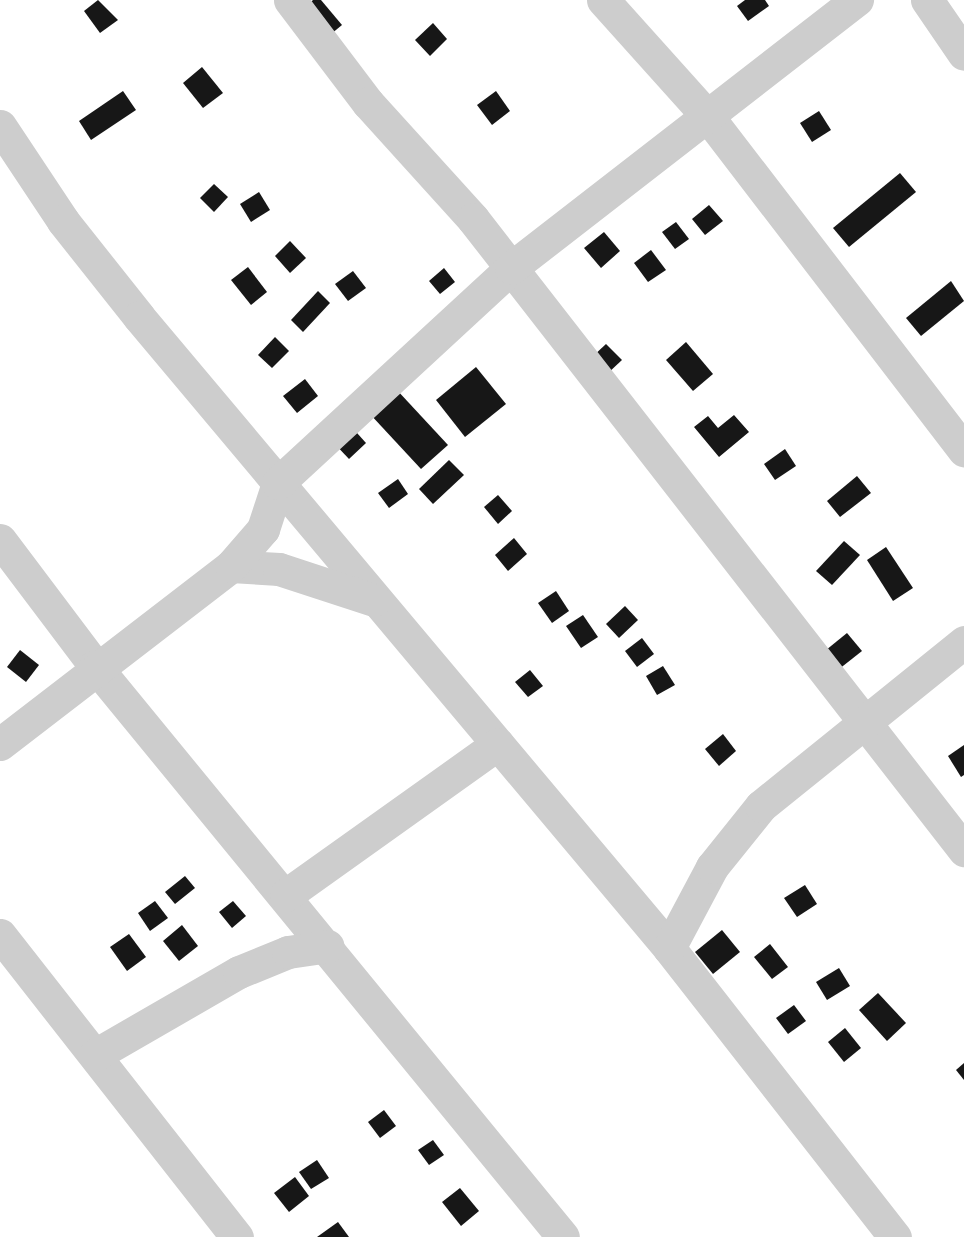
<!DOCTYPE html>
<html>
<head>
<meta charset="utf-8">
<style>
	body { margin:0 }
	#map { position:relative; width:964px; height:1237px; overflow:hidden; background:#fff; font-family:"Fira Sans",sans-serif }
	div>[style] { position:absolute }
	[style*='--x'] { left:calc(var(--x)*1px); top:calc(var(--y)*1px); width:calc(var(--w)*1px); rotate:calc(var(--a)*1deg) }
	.building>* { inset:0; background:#171717 }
	.minor>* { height:33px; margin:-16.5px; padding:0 16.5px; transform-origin:16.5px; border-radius:16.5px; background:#cdcdcd }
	span { translate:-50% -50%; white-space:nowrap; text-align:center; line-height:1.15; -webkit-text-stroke:6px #fff; paint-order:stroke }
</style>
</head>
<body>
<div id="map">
	<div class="building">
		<i style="clip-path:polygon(98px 0,118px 20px,100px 33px,84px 11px)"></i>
		<i style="clip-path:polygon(313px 0,321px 0,342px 25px,325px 39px,302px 10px)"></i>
		<i style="clip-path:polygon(745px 0,765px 0,769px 6px,748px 21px,737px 6px)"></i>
		<i style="clip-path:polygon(433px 23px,447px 39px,430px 56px,415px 40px)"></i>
		<i style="clip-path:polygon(202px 67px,223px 93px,203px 108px,183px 83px)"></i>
		<i style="clip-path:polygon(123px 91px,136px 110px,91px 140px,79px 121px)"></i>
		<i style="clip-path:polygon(496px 91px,510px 111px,492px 125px,477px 105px)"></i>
		<i style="clip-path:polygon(819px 111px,831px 130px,812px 142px,800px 123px)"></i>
		<i style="clip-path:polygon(900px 173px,916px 192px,849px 247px,833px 228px)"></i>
		<i style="clip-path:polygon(214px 184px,228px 197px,214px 212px,200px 198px)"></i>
		<i style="clip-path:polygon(259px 192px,270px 210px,251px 222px,240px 204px)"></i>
		<i style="clip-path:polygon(709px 205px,723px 221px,705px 235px,692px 219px)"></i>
		<i style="clip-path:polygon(676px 222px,689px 239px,675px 249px,662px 232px)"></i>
		<i style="clip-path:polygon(604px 232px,620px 251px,601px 268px,584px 248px)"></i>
		<i style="clip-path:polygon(290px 241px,306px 258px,290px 273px,275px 256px)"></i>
		<i style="clip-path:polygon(651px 250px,666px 270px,648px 282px,634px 263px)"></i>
		<i style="clip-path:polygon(248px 267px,267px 292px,251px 305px,231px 280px)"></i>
		<i style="clip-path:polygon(444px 268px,455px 282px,440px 294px,429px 281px)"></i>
		<i style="clip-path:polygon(353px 271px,366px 288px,348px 301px,335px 284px)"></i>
		<i style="clip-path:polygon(951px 281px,964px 301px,921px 336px,906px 318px)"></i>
		<i style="clip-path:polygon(318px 291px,330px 303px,303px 332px,291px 320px)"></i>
		<i style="clip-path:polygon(275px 337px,289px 351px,272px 368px,258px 355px)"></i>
		<i style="clip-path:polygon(686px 342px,713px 374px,693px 391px,666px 360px)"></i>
		<i style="clip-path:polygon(606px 344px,622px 360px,607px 374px,591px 358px)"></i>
		<i style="clip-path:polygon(476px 367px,506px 404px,465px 437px,436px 400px)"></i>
		<i style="clip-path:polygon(305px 379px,318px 396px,297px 413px,283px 396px)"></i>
		<i style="clip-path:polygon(396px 389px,448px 445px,421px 469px,369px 413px)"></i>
		<i style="clip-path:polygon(734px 415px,749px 432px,719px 457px,694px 427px,708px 416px,718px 428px)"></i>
		<i style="clip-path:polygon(349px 424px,366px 443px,349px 459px,332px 441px)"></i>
		<i style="clip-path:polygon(785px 449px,796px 466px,775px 480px,764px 464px)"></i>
		<i style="clip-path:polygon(449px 460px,464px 475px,433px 504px,419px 489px)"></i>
		<i style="clip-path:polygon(857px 476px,871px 493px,840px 517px,827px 501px)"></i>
		<i style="clip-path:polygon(398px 479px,408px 494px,389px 508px,378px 493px)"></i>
		<i style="clip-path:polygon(498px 495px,512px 511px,498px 524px,484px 507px)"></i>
		<i style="clip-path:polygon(514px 538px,527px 554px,508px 571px,495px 555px)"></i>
		<i style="clip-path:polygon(844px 541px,860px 555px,832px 585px,816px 571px)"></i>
		<i style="clip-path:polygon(886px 547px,913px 588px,893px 601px,867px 560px)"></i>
		<i style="clip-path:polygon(556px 591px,569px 611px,552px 623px,538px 603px)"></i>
		<i style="clip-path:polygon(625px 606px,638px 620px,619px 638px,606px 624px)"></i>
		<i style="clip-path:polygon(583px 615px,598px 637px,581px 648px,566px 626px)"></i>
		<i style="clip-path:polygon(847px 633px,862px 651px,829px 677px,815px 659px)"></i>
		<i style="clip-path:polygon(642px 638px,654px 654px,637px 667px,625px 651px)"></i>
		<i style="clip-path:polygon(20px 650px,39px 665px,26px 682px,7px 667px)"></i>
		<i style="clip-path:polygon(663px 666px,675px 685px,657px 695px,646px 676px)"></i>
		<i style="clip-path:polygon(530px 670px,543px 686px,528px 697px,515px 682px)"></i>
		<i style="clip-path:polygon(723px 734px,736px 751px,719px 766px,705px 749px)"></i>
		<i style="clip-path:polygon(964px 745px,964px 775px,961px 777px,948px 756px)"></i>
		<i style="clip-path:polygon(185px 876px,195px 888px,175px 904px,165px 892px)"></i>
		<i style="clip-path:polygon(805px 885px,817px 904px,797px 917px,784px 898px)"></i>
		<i style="clip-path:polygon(155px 901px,168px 918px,150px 931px,138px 913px)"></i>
		<i style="clip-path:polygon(233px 901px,246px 916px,232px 928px,219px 912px)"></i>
		<i style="clip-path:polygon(182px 925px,198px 946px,179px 961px,163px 941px)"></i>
		<i style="clip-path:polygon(722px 930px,740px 952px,713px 974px,695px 952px)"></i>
		<i style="clip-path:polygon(129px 934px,146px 957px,127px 971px,110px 947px)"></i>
		<i style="clip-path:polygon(770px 944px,788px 967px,772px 979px,754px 957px)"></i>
		<i style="clip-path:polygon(839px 968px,850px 986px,827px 1000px,816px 982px)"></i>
		<i style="clip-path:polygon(878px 993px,906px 1023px,887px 1041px,859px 1010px)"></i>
		<i style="clip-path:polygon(794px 1005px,806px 1021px,788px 1034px,776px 1018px)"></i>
		<i style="clip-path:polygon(845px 1028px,861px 1048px,844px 1062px,828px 1042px)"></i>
		<i style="clip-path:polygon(964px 1063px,964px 1080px,956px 1070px)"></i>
		<i style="clip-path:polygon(384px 1110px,396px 1126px,380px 1138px,368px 1122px)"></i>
		<i style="clip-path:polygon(433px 1140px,444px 1155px,429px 1165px,418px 1150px)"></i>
		<i style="clip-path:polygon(317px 1160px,329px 1178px,311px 1189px,299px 1172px)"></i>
		<i style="clip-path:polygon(295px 1177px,309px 1196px,289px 1212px,274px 1193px)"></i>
		<i style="clip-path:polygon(460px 1188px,479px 1211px,461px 1226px,442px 1202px)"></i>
		<i style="clip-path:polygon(338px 1222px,349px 1237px,317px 1237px)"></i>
	</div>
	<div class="minor">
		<i style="--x:290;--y:0;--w:129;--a:52.9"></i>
		<i style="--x:368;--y:103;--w:156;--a:47.8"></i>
		<i style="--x:473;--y:219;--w:800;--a:52.11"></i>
		<i style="--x:603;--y:0;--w:159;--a:48.1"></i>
		<i style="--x:709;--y:118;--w:419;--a:52.5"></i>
		<i style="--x:927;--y:0;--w:65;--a:55.6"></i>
		<i style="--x:0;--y:126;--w:114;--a:56.4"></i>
		<i style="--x:63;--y:221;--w:122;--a:51.6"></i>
		<i style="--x:139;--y:317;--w:824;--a:49.97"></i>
		<i style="--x:669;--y:948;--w:367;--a:52"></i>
		<i style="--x:0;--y:540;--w:158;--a:53"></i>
		<i style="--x:95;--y:666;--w:738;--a:50.66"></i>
		<i style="--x:231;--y:566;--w:48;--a:3.6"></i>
		<i style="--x:279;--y:569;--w:100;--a:18.1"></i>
		<i style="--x:0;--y:744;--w:292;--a:-37.6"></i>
		<i style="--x:231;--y:566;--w:49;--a:-49.1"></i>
		<i style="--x:263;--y:529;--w:48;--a:-71.9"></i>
		<i style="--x:278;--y:483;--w:317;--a:-42.7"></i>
		<i style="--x:511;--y:268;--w:438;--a:-37.8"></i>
		<i style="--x:286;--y:895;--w:260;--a:-35.5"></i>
		<i style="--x:0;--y:935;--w:384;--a:51.9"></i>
		<i style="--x:669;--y:948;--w:92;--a:-62"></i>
		<i style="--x:712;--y:867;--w:78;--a:-51.2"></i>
		<i style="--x:761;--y:806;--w:261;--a:-38.9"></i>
		<i style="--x:95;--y:1055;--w:166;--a:-30"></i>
		<i style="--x:239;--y:972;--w:53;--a:-22.2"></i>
		<i style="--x:288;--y:952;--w:40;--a:-8.5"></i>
	</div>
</div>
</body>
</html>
